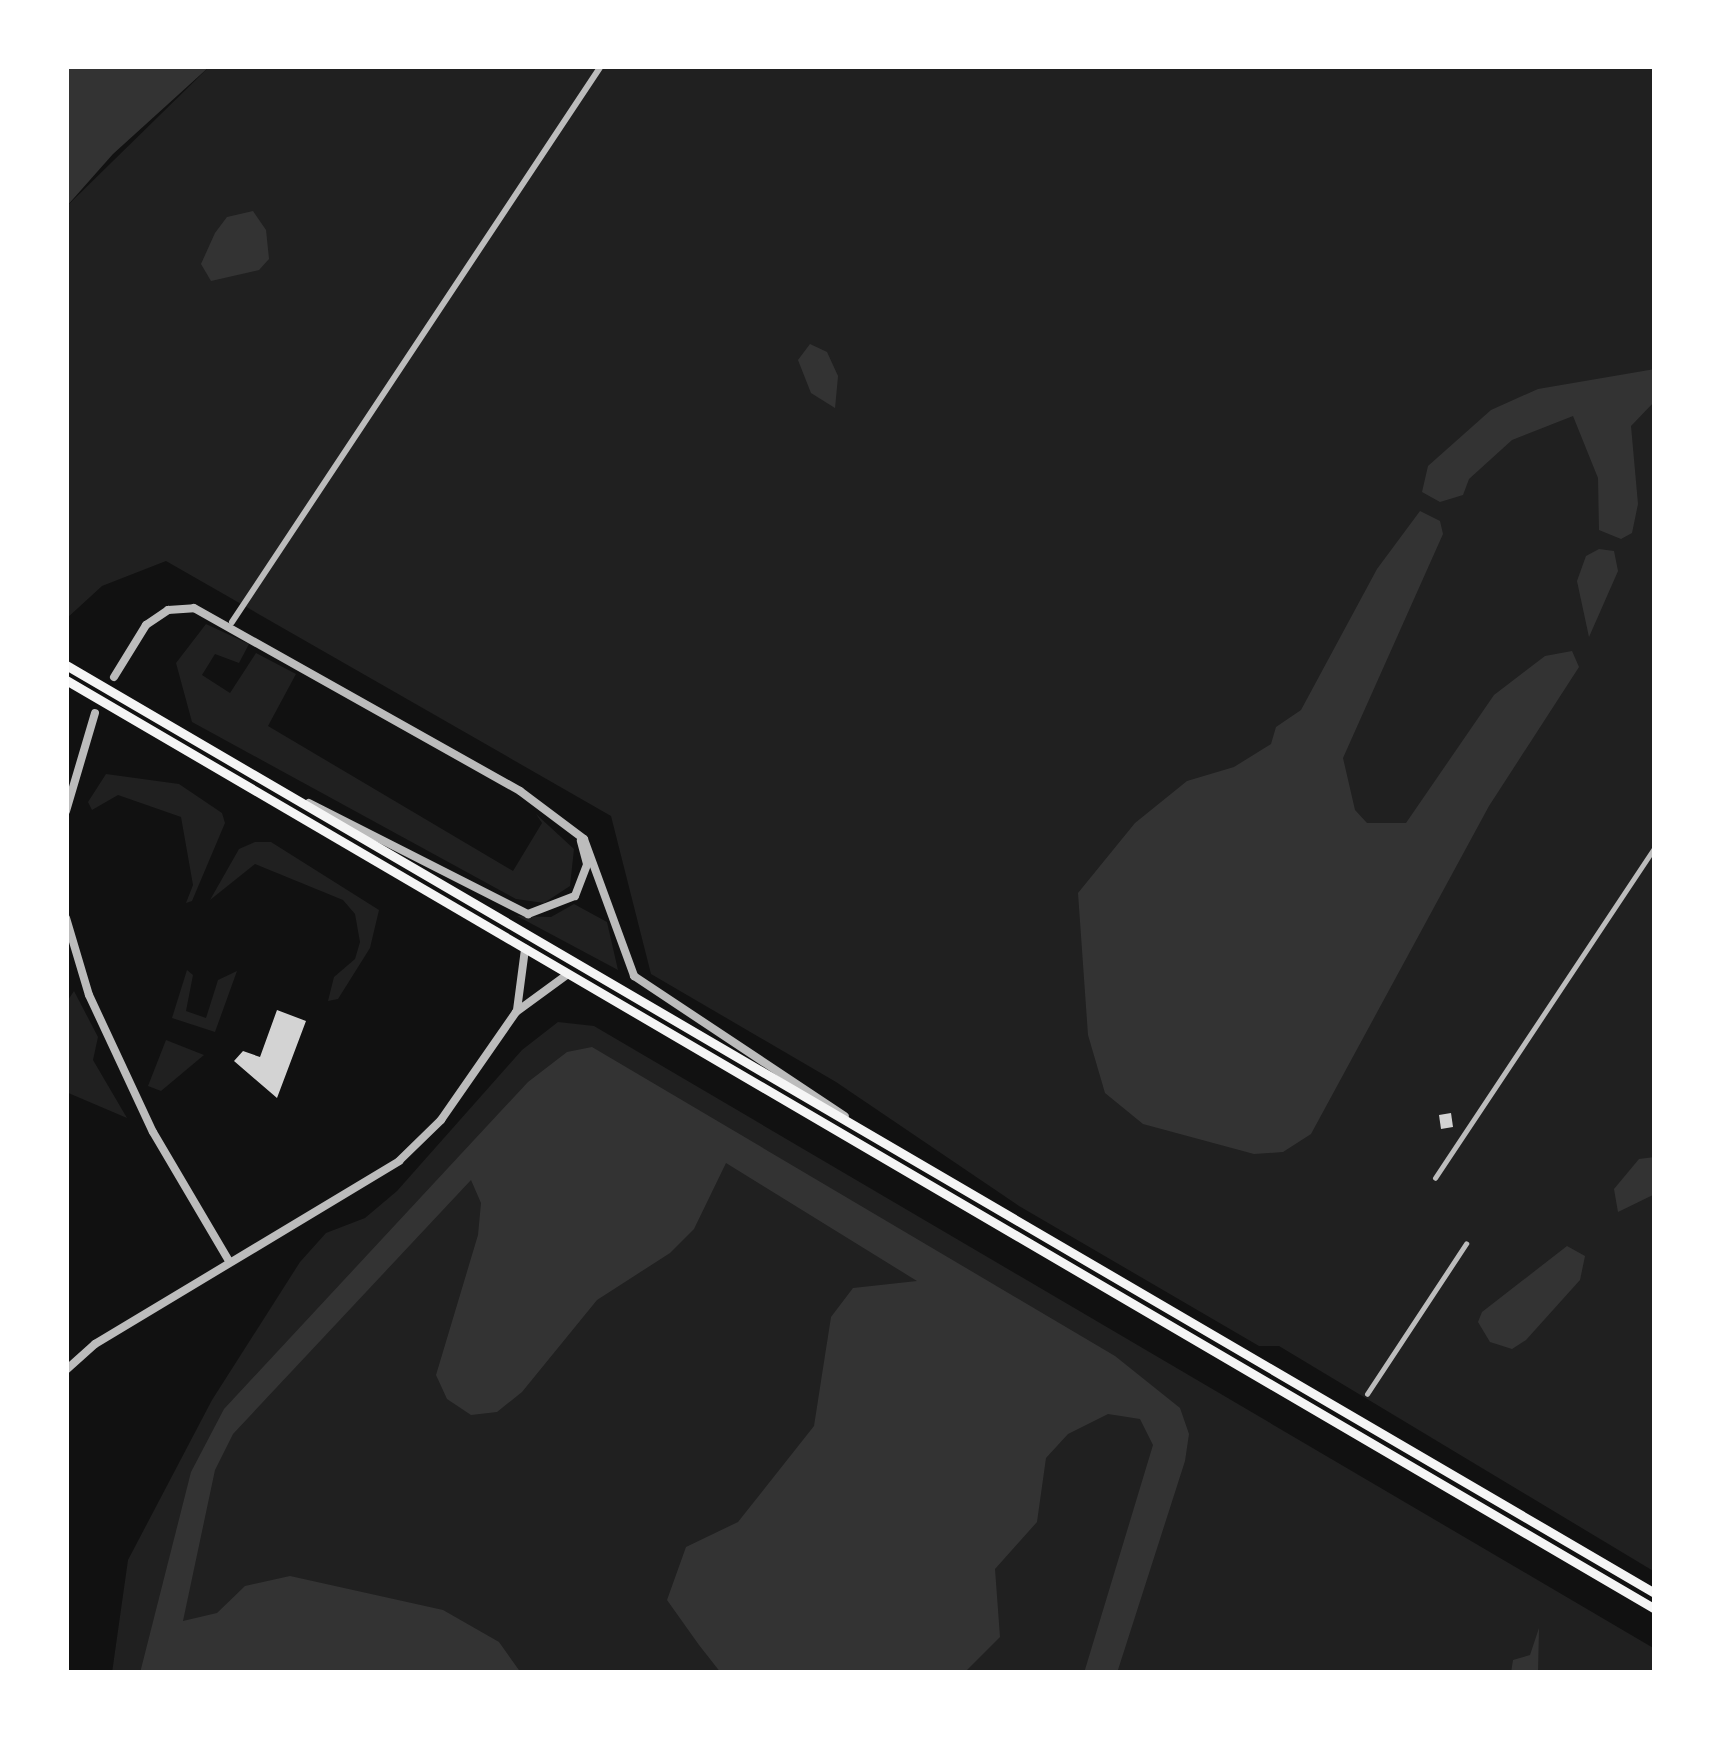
<!DOCTYPE html>
<html>
<head>
<meta charset="utf-8">
<style>
	body { margin:0 }
	#map { position:relative; width:1721px; height:1739px; overflow:hidden; background:#111; font-family:"Nunito Sans",sans-serif }
	div>[style] { position:absolute }
	[style*='--x'] { left:calc(var(--x)*1px); top:calc(var(--y)*1px); width:calc(var(--w)*1px); rotate:calc(var(--a)*1deg) }
	.green>* { inset:0; background:#202020 }
	.water>* { inset:0; background:#333 }
	.building>* { inset:0; background:#d3d3d3 }
	.pedestrian>* { height:4.5px; margin:-2.25px; padding:0 2.25px; transform-origin:2.25px; border-radius:2.25px; background:#bcbcbc }
	.minor>* { height:6px; margin:-3px; padding:0 3px; transform-origin:3px; border-radius:3px; background:#bcbcbc }
	.tertiary>* { height:8px; margin:-4px; padding:0 4px; transform-origin:4px; border-radius:4px; background:#bcbcbc }
	.primary>* { height:9px; margin:-4.5px; padding:0 4.5px; transform-origin:4.5px; border-radius:4.5px; background:#f5f5f5 }
	span { translate:-50% -50%; white-space:nowrap; text-align:center; line-height:1.15; -webkit-text-stroke:9px #fff; paint-order:stroke }
	.frame { position:absolute; inset:0; border:69px solid #fff; pointer-events:none }
</style>
</head>
<body>
<div id="map">
	<div class="green">
		<i style="clip-path:polygon(210px 66px,1655px 66px,1655px 1572px,1279px 1346px,1259px 1346px,1019px 1206px,836px 1082px,651px 974px,611px 816px,166px 561px,102px 586px,66px 619px,66px 207px)"></i>
		<i style="clip-path:polygon(206px 624px,249px 644px,239px 663px,215px 654px,202px 675px,230px 693px,256px 653px,296px 674px,268px 726px,513px 871px,542px 823px,536px 814px,574px 849px,570px 886px,544px 903px,516px 899px,192px 722px,176px 663px)"></i>
		<i style="clip-path:polygon(106px 774px,179px 784px,222px 813px,225px 823px,192px 901px,186px 903px,193px 885px,181px 817px,118px 795px,92px 810px,88px 802px)"></i>
		<i style="clip-path:polygon(255px 842px,271px 842px,379px 910px,370px 948px,338px 999px,328px 1001px,334px 977px,355px 959px,360px 942px,355px 914px,343px 900px,255px 864px,210px 900px,239px 849px)"></i>
		<i style="clip-path:polygon(574px 904px,607px 922px,618px 970px,517px 916px,551px 917px)"></i>
		<i style="clip-path:polygon(187px 970px,193px 975px,186px 1011px,206px 1018px,218px 980px,237px 971px,215px 1032px,172px 1018px)"></i>
		<i style="clip-path:polygon(74px 991px,98px 1037px,93px 1060px,127px 1118px,66px 1092px,66px 1003px)"></i>
		<i style="clip-path:polygon(558px 1022px,594px 1026px,1655px 1649px,1655px 1673px,112px 1673px,128px 1560px,212px 1400px,300px 1262px,326px 1233px,365px 1218px,397px 1191px,522px 1050px)"></i>
		<i style="clip-path:polygon(166px 1040px,204px 1055px,161px 1091px,148px 1086px)"></i>
	</div>
	<div class="water">
		<i style="clip-path:polygon(210px 66px,113px 154px,66px 207px,66px 68px)"></i>
		<i style="clip-path:polygon(253px 211px,266px 230px,269px 259px,259px 270px,211px 281px,201px 264px,215px 233px,227px 217px)"></i>
		<i style="clip-path:polygon(810px 344px,827px 352px,838px 376px,835px 408px,811px 393px,798px 360px)"></i>
		<i style="clip-path:polygon(1655px 369px,1655px 401px,1631px 426px,1638px 504px,1632px 533px,1621px 539px,1599px 530px,1598px 478px,1573px 416px,1512px 440px,1469px 479px,1463px 495px,1440px 502px,1422px 492px,1428px 466px,1491px 410px,1538px 389px)"></i>
		<i style="clip-path:polygon(1420px 511px,1440px 521px,1443px 534px,1343px 758px,1355px 810px,1367px 823px,1406px 823px,1494px 695px,1545px 656px,1572px 651px,1579px 667px,1489px 806px,1311px 1134px,1283px 1152px,1254px 1154px,1143px 1124px,1105px 1093px,1088px 1035px,1078px 893px,1135px 823px,1187px 781px,1234px 767px,1271px 744px,1276px 727px,1301px 710px,1377px 569px)"></i>
		<i style="clip-path:polygon(1599px 549px,1614px 551px,1618px 571px,1589px 637px,1577px 581px,1586px 556px)"></i>
		<i style="clip-path:polygon(592px 1047px,1115px 1356px,1180px 1408px,1189px 1434px,1185px 1461px,1117px 1673px,1084px 1673px,1153px 1445px,1140px 1419px,1108px 1414px,1068px 1434px,1046px 1458px,1037px 1522px,995px 1569px,1000px 1637px,964px 1673px,721px 1673px,699px 1645px,667px 1600px,686px 1547px,738px 1522px,814px 1426px,831px 1317px,853px 1288px,917px 1281px,726px 1163px,694px 1229px,670px 1253px,597px 1300px,522px 1392px,497px 1412px,471px 1415px,447px 1399px,436px 1375px,478px 1235px,481px 1203px,471px 1180px,233px 1434px,215px 1470px,183px 1621px,217px 1613px,245px 1586px,290px 1576px,443px 1610px,499px 1642px,521px 1673px,140px 1673px,191px 1472px,224px 1409px,528px 1082px,567px 1052px)"></i>
		<i style="clip-path:polygon(1655px 1157px,1655px 1194px,1618px 1212px,1614px 1189px,1639px 1159px)"></i>
		<i style="clip-path:polygon(1567px 1246px,1585px 1256px,1580px 1280px,1526px 1340px,1512px 1349px,1490px 1342px,1478px 1322px,1482px 1312px)"></i>
		<i style="clip-path:polygon(1539px 1628px,1538px 1673px,1511px 1673px,1513px 1660px,1530px 1655px)"></i>
	</div>
	<div class="building">
		<i style="clip-path:polygon(277px 1010px,306px 1021px,277px 1098px,234px 1061px,243px 1051px,260px 1057px)"></i>
		<i style="clip-path:polygon(1451px 1113px,1453px 1127px,1441px 1129px,1439px 1115px)"></i>
	</div>
	<div class="pedestrian">
		<i style="--x:1435;--y:1178;--w:397;--a:-56.4"></i>
		<i style="--x:1367;--y:1394;--w:180;--a:-56.6"></i>
	</div>
	<div class="minor">
		<i style="--x:232;--y:622;--w:667;--a:-56.43"></i>
	</div>
	<div class="tertiary">
		<i style="--x:114;--y:677;--w:61;--a:-58.4"></i>
		<i style="--x:146;--y:625;--w:27;--a:-34"></i>
		<i style="--x:168;--y:610;--w:26;--a:-4"></i>
		<i style="--x:194;--y:608;--w:374;--a:29.3"></i>
		<i style="--x:520;--y:791;--w:80;--a:36.9"></i>
		<i style="--x:584;--y:839;--w:146;--a:69.9"></i>
		<i style="--x:634;--y:976;--w:253;--a:33.6"></i>
		<i style="--x:309;--y:803;--w:246;--a:26.9"></i>
		<i style="--x:528;--y:914;--w:50;--a:-21"></i>
		<i style="--x:575;--y:896;--w:34;--a:-69"></i>
		<i style="--x:587;--y:864;--w:24;--a:-105"></i>
		<i style="--x:66;--y:811;--w:102;--a:-73.5"></i>
		<i style="--x:66;--y:918;--w:80;--a:73.4"></i>
		<i style="--x:89;--y:995;--w:151;--a:65"></i>
		<i style="--x:153;--y:1132;--w:150;--a:59.5"></i>
		<i style="--x:517;--y:1010;--w:62;--a:-82.5"></i>
		<i style="--x:66;--y:1370;--w:39;--a:-42"></i>
		<i style="--x:95;--y:1344;--w:355;--a:-31"></i>
		<i style="--x:399;--y:1161;--w:59;--a:-44.3"></i>
		<i style="--x:441;--y:1120;--w:131;--a:-55.2"></i>
		<i style="--x:516;--y:1012;--w:64;--a:-36.2"></i>
	</div>
	<div class="primary">
		<i style="--x:66;--y:665;--w:1840;--a:30.29"></i>
		<i style="--x:66;--y:680;--w:1841;--a:30.31"></i>
	</div>
	<div class="frame"></div>
</div>
</body>
</html>
